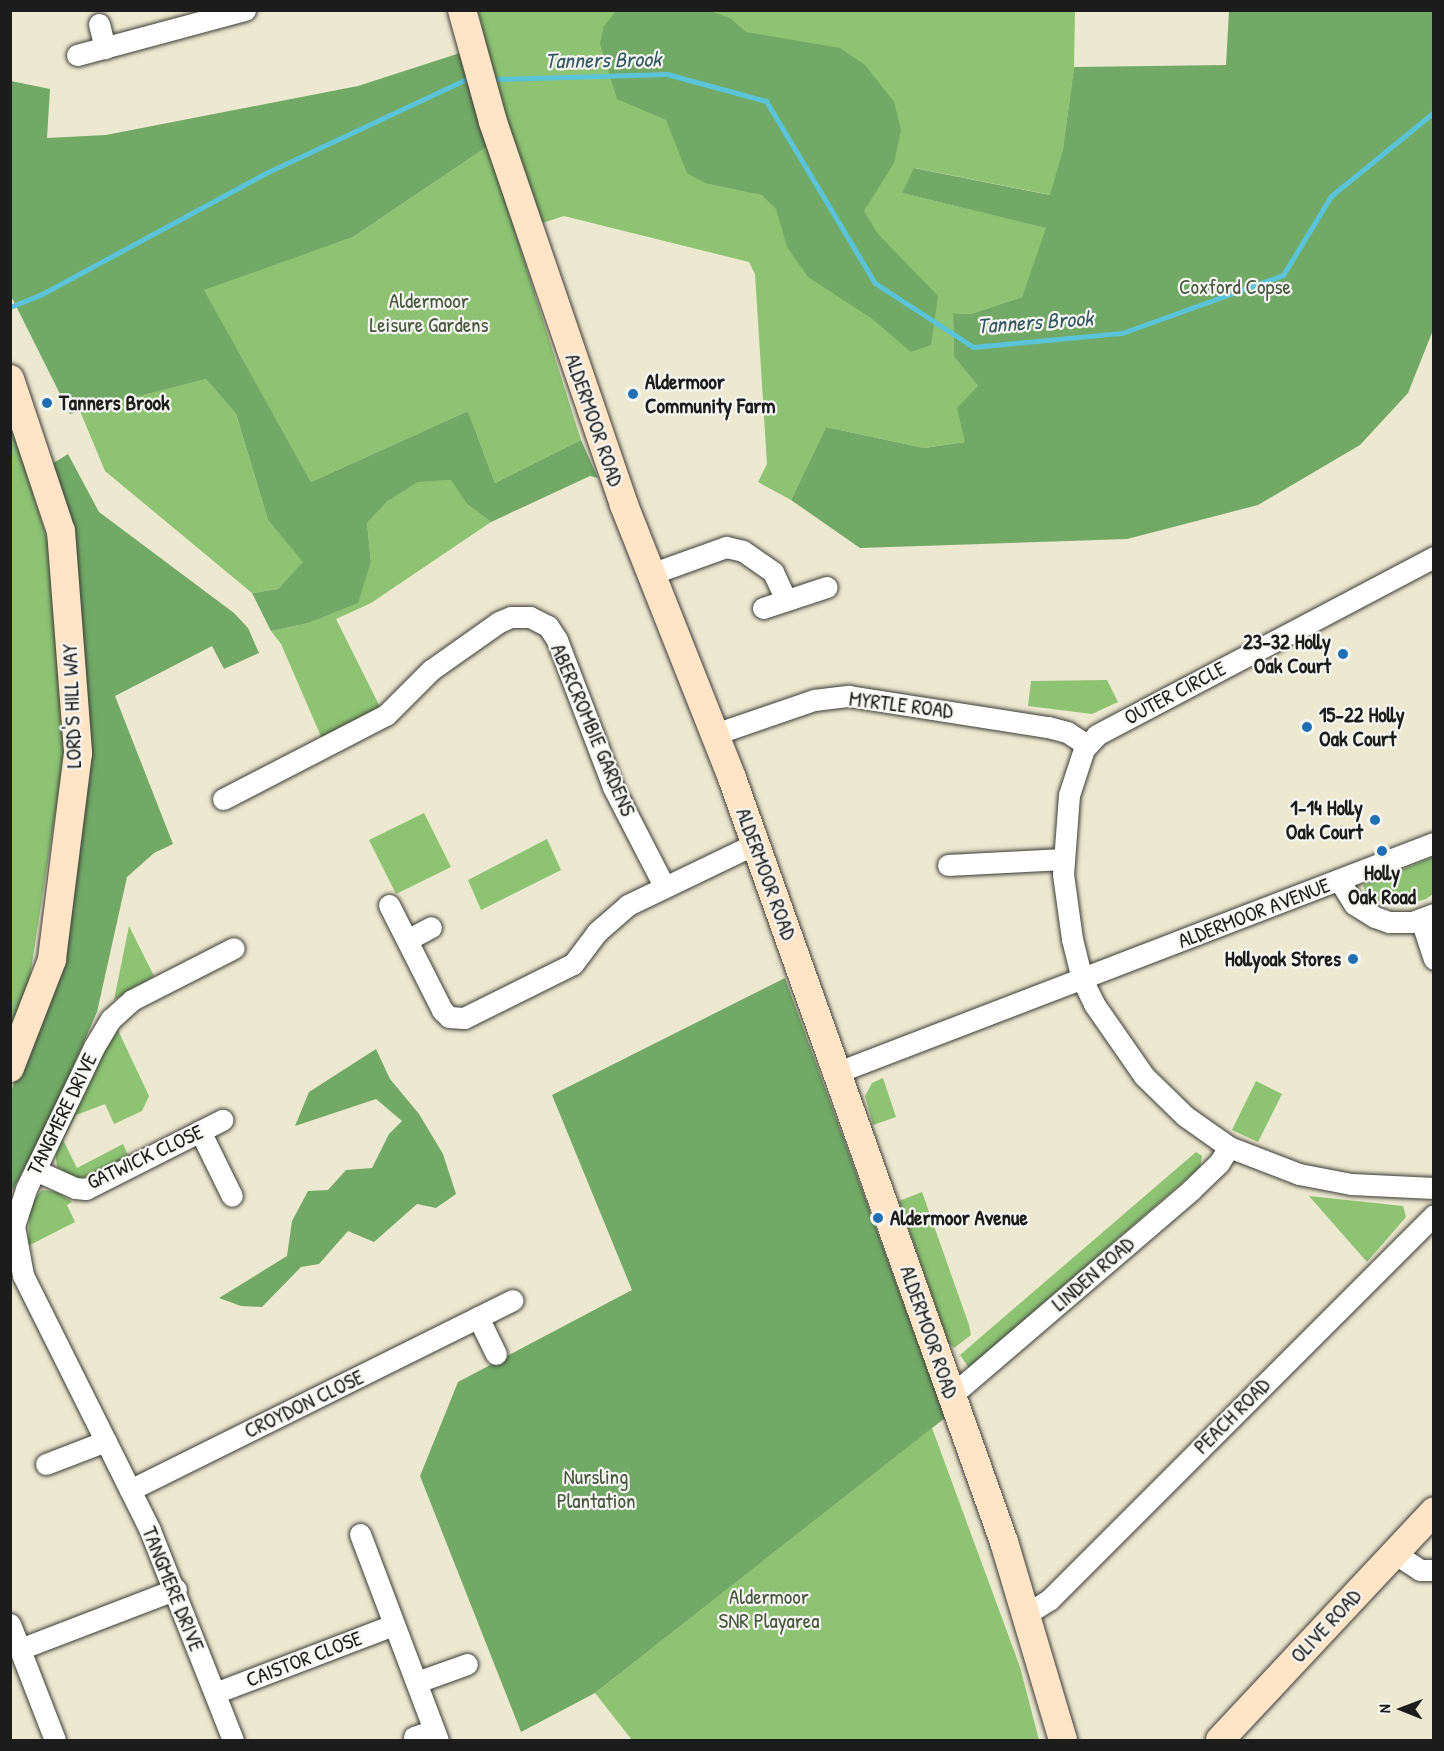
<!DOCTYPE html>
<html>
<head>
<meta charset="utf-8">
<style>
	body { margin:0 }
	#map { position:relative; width:1444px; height:1751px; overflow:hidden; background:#ede8d0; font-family:"Patrick Hand",sans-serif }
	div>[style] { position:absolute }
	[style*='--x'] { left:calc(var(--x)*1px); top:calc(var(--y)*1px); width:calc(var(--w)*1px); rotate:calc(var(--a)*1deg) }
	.green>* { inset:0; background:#8ec374 }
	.forest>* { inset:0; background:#72a966 }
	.stream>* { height:5px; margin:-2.5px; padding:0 2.5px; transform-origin:2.5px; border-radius:2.5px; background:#5cc4d8 }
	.roads { filter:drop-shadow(0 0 2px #3b3b37) drop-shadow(0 0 2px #3b3b37) }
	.street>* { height:21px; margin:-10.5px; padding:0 10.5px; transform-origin:10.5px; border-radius:10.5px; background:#fff }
	.secondary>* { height:28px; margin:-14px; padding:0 14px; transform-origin:14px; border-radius:14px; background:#ffe4c6 }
	.dots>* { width:16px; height:16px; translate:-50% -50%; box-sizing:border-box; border:3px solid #f6f6f2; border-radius:50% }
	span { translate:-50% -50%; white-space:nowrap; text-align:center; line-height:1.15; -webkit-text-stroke:4.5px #f6f6f2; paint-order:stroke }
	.park-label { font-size:21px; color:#44563b }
	.poi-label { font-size:21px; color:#1c1c1c; font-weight:700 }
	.left { translate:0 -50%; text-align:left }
	.right { translate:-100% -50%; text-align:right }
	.street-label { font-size:21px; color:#1c1c1c }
	.water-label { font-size:22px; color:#32575e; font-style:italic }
	.frame { position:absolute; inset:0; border:12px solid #1c1c1c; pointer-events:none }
	.north { position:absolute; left:1372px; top:1679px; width:60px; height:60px; -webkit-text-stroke:4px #f6f6f2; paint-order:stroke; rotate:271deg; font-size:16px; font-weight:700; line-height:24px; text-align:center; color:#1c1c1c }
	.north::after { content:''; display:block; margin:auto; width:21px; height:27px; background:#1c1c1c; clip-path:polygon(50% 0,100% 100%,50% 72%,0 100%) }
</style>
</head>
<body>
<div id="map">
	<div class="green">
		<i style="clip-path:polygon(478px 11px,1075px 11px,1074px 67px,1063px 149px,1051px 195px,915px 168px,902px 193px,1047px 228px,1022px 297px,971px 314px,953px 313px,954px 357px,978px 386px,965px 442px,924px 448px,826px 427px,791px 500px,758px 482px,767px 464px,755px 274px,749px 262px,564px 216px,539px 224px,501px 108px)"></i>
		<i style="clip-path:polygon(488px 146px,581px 440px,495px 483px,468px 411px,311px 482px,203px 289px,353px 237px)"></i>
		<i style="clip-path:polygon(206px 379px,236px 414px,268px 520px,304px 562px,278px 589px,252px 593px,105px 471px,80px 411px)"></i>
		<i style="clip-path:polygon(10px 419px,48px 542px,65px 751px,28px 989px,10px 1035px)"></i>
		<i style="clip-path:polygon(452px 480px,467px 504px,491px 522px,371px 603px,336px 619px,380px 707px,323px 741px,281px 644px,271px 631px,309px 623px,357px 603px,371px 562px,367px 523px,388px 501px,419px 481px)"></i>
		<i style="clip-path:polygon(1107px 680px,1118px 702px,1092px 714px,1028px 706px,1031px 681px)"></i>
		<i style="clip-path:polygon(424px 813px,451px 867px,396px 894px,369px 840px)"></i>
		<i style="clip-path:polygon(547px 839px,561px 870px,481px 910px,468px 880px)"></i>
		<i style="clip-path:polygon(1433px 857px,1433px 894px,1426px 899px,1401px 906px,1376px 901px,1366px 894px,1363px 885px)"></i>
		<i style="clip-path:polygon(129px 926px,154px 976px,114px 1000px)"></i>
		<i style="clip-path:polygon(116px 1026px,149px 1096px,142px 1111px,114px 1124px,105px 1104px,76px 1115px,63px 1140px,77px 1168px,123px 1144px,129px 1157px,79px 1179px,57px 1167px,55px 1151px)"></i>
		<i style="clip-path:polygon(883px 1078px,896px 1117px,873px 1125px,865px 1096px,872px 1083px)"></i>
		<i style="clip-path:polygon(1256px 1081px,1282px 1094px,1258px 1142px,1232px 1130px)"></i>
		<i style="clip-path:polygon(1196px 1152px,1202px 1156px,1200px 1167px,969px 1368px,960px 1355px)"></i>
		<i style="clip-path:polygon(42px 1190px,57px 1192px,72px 1202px,67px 1205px,75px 1222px,28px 1246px,30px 1205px)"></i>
		<i style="clip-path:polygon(922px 1192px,969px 1325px,971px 1335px,954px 1348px,948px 1342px,899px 1201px)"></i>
		<i style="clip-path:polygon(1309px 1196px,1403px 1206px,1406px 1217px,1367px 1262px)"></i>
		<i style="clip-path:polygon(932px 1428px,1020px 1667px,1039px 1740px,632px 1740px,595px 1693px)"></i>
	</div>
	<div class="forest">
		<i style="clip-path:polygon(617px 10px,710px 11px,730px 18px,746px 32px,840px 48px,865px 65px,894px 102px,901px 130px,894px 163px,864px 211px,878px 234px,938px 296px,931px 345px,911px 352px,871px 318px,808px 277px,787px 247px,776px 209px,762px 195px,705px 183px,687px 173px,666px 120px,617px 99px,600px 44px,604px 26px)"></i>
		<i style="clip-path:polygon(1229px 11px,1433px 11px,1433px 330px,1408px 393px,1360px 445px,1258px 505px,1127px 539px,860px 548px,791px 500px,826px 427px,924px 448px,965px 442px,957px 408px,978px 386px,954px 357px,953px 313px,971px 314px,1022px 297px,1046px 228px,902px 193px,914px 168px,1050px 195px,1063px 149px,1074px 67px,1226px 65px)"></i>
		<i style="clip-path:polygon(460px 53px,488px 146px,353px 237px,204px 290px,311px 482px,468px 411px,495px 483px,581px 440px,598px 478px,590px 476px,491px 522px,467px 504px,451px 480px,418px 482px,388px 501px,367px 523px,371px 562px,358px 603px,309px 623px,271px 631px,252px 593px,278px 589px,303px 562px,268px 520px,236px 414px,206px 379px,70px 414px,11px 296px,11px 81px,50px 89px,47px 138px,106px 135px,358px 86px)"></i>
		<i style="clip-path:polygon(68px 454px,99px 512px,234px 613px,248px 628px,259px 653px,224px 669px,212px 646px,115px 696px,173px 844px,154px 853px,127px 877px,97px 1012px,49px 1122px,11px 1193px,11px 1091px,58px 965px,89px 768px,52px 464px)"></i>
		<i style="clip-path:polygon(785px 978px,945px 1418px,595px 1693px,521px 1732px,420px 1476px,458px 1382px,632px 1290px,552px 1095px)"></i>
		<i style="clip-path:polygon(376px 1049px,390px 1079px,419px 1114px,443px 1154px,456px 1194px,436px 1208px,417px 1204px,374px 1242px,348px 1231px,319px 1264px,301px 1267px,262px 1307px,241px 1306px,219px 1298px,287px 1256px,292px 1221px,308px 1191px,328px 1190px,346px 1170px,372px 1168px,389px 1134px,402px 1121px,376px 1099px,295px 1126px,309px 1092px)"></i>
	</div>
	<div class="stream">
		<i style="--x:498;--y:79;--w:169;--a:-1.7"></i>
		<i style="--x:667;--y:74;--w:103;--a:15.3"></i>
		<i style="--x:766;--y:101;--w:212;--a:59.1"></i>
		<i style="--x:875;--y:283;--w:117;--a:33.1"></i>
		<i style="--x:973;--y:347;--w:150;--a:-5.4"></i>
		<i style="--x:1122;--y:333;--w:171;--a:-19.8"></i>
		<i style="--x:1283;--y:275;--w:92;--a:-58.7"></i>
		<i style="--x:1331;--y:196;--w:133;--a:-39.2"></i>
		<i style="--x:10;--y:307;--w:35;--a:-22"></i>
		<i style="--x:42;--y:294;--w:257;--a:-28.4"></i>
		<i style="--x:268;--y:172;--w:217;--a:-25.1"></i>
	</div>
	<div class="roads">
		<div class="street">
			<i style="--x:99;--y:24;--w:25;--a:76"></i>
			<i style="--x:77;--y:55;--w:174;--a:-15"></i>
			<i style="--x:1434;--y:557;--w:381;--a:152.2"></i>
			<i style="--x:1097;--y:735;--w:19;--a:133"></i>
			<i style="--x:1084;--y:749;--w:48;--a:108.1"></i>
			<i style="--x:1069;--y:795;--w:79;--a:94.3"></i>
			<i style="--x:1063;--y:874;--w:66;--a:82.1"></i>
			<i style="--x:1072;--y:939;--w:41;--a:76"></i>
			<i style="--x:1082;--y:979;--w:28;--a:64"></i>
			<i style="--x:1094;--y:1004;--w:88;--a:55.2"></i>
			<i style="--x:1144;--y:1076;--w:57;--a:44.3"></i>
			<i style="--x:1185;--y:1116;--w:54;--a:35.2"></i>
			<i style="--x:1229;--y:1147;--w:75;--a:21.1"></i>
			<i style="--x:1299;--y:1174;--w:53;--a:10.9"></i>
			<i style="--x:1351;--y:1184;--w:83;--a:2.8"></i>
			<i style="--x:651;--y:574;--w:80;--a:-19.8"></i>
			<i style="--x:726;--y:547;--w:17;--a:13"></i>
			<i style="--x:743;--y:551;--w:37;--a:35"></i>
			<i style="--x:773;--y:572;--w:31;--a:65"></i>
			<i style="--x:763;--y:608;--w:67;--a:-18.2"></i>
			<i style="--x:715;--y:734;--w:105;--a:-19"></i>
			<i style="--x:814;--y:700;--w:35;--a:-7"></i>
			<i style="--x:849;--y:696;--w:201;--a:8.9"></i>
			<i style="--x:1048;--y:727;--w:20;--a:15"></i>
			<i style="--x:1067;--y:732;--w:24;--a:33"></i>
			<i style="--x:223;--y:799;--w:183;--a:-27.3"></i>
			<i style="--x:386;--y:715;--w:64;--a:-45"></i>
			<i style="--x:431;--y:670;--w:83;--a:-35.2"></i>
			<i style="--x:499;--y:622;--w:13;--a:-23"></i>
			<i style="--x:511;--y:617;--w:19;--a:0"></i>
			<i style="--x:530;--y:617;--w:20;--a:27"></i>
			<i style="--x:548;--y:626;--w:17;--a:57"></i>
			<i style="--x:557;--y:640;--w:157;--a:69.1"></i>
			<i style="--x:613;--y:787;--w:111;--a:62.7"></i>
			<i style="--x:948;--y:865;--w:115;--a:-3"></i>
			<i style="--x:1339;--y:880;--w:28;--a:58"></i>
			<i style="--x:1354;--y:904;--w:25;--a:32"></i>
			<i style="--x:1375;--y:917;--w:15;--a:20"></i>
			<i style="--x:1389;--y:922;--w:23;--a:0"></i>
			<i style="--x:1412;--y:922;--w:23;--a:-20"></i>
			<i style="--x:389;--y:905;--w:118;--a:63.2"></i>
			<i style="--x:442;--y:1010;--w:10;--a:45"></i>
			<i style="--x:449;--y:1017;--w:15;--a:4"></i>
			<i style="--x:464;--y:1018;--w:122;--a:-26.4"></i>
			<i style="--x:573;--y:964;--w:40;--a:-53"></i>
			<i style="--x:597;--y:932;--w:41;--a:-41.1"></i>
			<i style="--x:628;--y:905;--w:141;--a:-25.7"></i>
			<i style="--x:1421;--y:920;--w:41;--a:71.6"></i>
			<i style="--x:407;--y:940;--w:27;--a:-28"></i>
			<i style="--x:838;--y:1072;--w:638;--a:-21.02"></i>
			<i style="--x:200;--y:1131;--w:72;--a:63.8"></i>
			<i style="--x:35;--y:1170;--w:44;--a:24.2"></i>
			<i style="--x:75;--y:1188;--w:11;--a:5"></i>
			<i style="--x:86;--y:1189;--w:153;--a:-26.9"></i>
			<i style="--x:478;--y:1317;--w:41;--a:64.1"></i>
			<i style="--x:952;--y:1395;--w:315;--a:-40.6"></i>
			<i style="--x:1191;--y:1190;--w:39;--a:-44"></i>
			<i style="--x:1219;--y:1163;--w:19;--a:-58"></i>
			<i style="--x:46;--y:1464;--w:64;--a:-21"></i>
			<i style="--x:130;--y:1490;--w:427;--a:-26.4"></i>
			<i style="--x:360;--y:1534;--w:220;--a:69.3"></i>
			<i style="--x:1394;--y:1553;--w:31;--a:33"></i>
			<i style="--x:1420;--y:1570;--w:14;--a:0"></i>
			<i style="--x:1028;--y:1613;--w:25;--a:-32"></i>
			<i style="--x:1049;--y:1600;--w:544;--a:-45"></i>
			<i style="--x:10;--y:1624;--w:124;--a:68.8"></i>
			<i style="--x:20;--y:1649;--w:167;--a:-21"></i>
			<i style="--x:417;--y:1682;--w:53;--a:-19.8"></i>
			<i style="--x:215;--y:1693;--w:191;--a:-20.9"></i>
			<i style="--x:414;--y:1737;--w:21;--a:-19"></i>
			<i style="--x:233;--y:1740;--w:226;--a:-111.6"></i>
			<i style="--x:150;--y:1530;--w:285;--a:-116.5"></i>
			<i style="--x:23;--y:1275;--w:50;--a:-100.4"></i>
			<i style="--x:14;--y:1226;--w:39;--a:-72"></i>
			<i style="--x:26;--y:1189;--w:157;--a:-64.4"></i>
			<i style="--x:94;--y:1047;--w:33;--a:-59"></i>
			<i style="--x:111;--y:1019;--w:28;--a:-42"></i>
			<i style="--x:132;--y:1000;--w:114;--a:-27"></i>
		</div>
		<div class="secondary">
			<i style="--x:462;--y:10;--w:116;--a:74.5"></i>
			<i style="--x:493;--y:122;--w:405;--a:71.1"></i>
			<i style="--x:624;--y:505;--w:294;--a:68.4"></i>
			<i style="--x:732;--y:778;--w:811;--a:70.4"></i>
			<i style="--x:1004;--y:1542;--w:207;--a:73.4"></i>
			<i style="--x:10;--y:379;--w:160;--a:71.5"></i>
			<i style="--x:61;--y:531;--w:223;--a:85.6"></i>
			<i style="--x:78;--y:753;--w:209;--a:97.2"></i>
			<i style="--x:52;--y:960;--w:116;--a:111.3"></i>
			<i style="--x:1220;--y:1740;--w:313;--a:-46.9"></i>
		</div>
	</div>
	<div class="dots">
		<i style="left:633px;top:394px;background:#1f6fb2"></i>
		<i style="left:47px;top:403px;background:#1f6fb2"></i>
		<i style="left:1343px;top:654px;background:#1f6fb2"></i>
		<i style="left:1307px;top:727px;background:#1f6fb2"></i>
		<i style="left:1375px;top:820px;background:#1f6fb2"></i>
		<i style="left:1382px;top:851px;background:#1f6fb2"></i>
		<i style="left:1353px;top:959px;background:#1f6fb2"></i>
		<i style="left:878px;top:1218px;background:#1f6fb2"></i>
	</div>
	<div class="park-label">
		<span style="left:1235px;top:287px">Coxford Copse</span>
		<span style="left:429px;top:313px">Aldermoor<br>Leisure Gardens</span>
		<span style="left:596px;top:1489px">Nursling<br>Plantation</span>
		<span style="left:769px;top:1609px">Aldermoor<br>SNR Playarea</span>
	</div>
	<div class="poi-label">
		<span class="left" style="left:645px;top:394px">Aldermoor<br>Community Farm</span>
		<span class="left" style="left:59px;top:403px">Tanners Brook</span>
		<span class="right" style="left:1331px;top:654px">23-32 Holly<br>Oak Court</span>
		<span class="left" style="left:1319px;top:727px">15-22 Holly<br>Oak Court</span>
		<span class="right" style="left:1363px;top:820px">1-14 Holly<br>Oak Court</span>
		<span style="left:1382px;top:885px">Holly<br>Oak Road</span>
		<span class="right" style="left:1341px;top:959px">Hollyoak Stores</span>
		<span class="left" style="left:890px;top:1218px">Aldermoor Avenue</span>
	</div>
	<div class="street-label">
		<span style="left:594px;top:420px;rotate:71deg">ALDERMOOR ROAD</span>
		<span style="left:1175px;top:693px;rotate:-28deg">OUTER CIRCLE</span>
		<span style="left:901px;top:705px;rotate:7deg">MYRTLE ROAD</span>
		<span style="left:72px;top:706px;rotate:-92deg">LORD'S HILL WAY</span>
		<span style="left:593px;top:730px;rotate:67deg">ABERCROMBIE GARDENS</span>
		<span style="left:766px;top:874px;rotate:70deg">ALDERMOOR ROAD</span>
		<span style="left:1254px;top:913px;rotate:-21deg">ALDERMOOR AVENUE</span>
		<span style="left:62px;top:1114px;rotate:-64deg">TANGMERE DRIVE</span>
		<span style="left:145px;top:1157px;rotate:-25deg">GATWICK CLOSE</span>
		<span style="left:1093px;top:1274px;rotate:-41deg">LINDEN ROAD</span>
		<span style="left:929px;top:1332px;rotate:71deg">ALDERMOOR ROAD</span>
		<span style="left:304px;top:1404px;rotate:-26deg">CROYDON CLOSE</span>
		<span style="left:1232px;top:1416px;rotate:-45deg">PEACH ROAD</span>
		<span style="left:173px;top:1589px;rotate:68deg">TANGMERE DRIVE</span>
		<span style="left:1326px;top:1626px;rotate:-47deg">OLIVE ROAD</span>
		<span style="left:304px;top:1659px;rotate:-21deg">CAISTOR CLOSE</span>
	</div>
	<div class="water-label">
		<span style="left:603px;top:60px;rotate:-1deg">Tanners Brook</span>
		<span style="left:1035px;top:322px;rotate:-4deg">Tanners Brook</span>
	</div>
	<div class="frame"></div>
	<div class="north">N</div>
</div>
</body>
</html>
